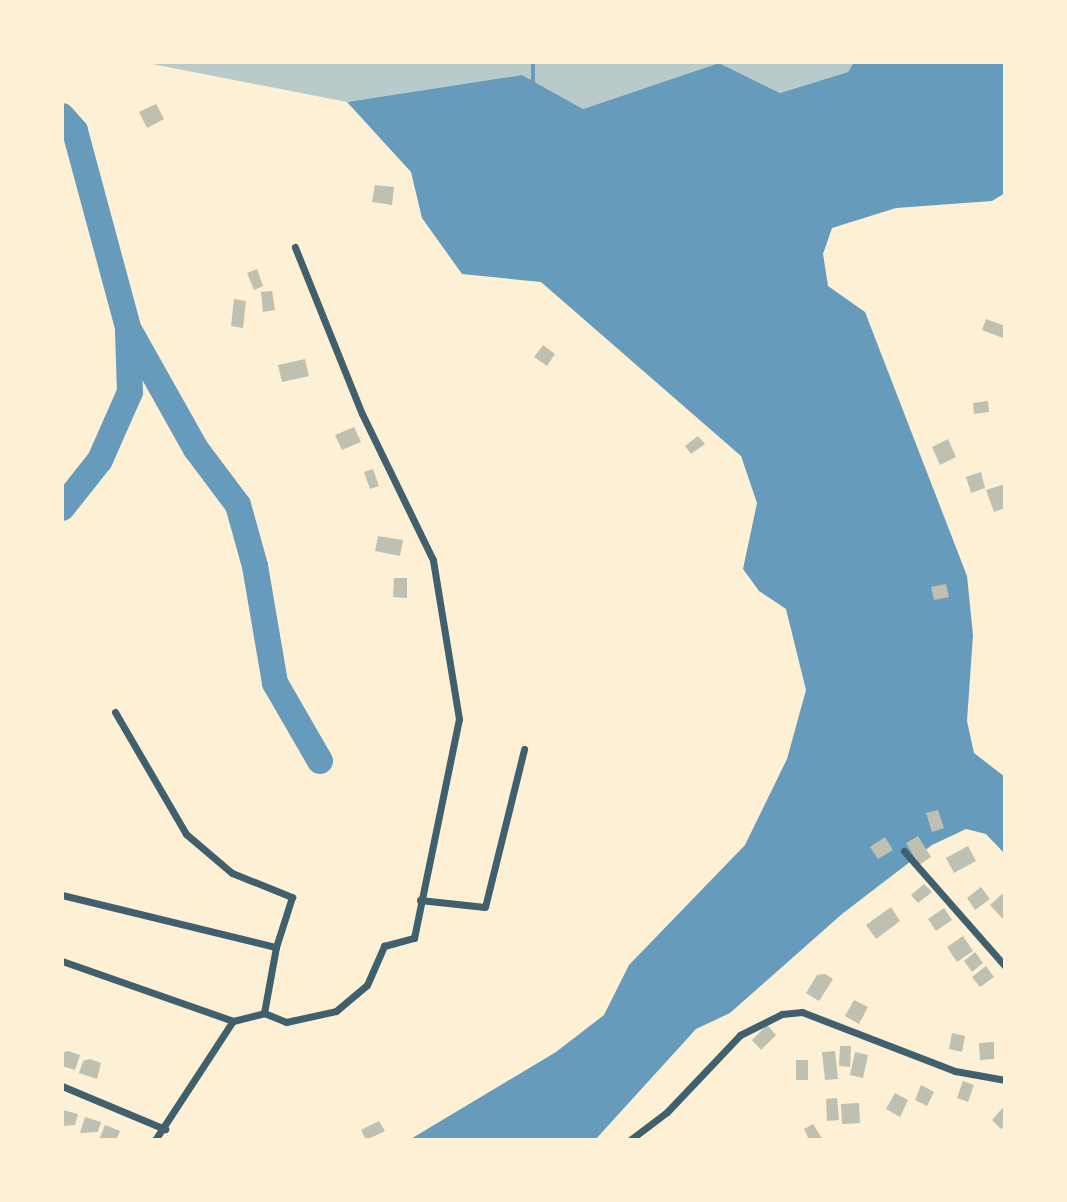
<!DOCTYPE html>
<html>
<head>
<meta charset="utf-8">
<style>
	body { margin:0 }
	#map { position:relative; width:1067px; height:1202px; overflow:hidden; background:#fdf0d5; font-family:"Varela Round",sans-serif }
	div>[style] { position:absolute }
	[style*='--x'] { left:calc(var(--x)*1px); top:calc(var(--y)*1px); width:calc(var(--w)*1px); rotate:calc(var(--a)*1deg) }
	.green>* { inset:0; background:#b9caca }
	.water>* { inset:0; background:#669bbc }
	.stream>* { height:4px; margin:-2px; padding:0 2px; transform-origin:2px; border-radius:2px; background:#669bbc }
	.river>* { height:26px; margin:-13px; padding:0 13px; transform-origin:13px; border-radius:13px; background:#669bbc }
	.building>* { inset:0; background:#bec0b2 }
	.minor>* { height:7px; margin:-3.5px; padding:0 3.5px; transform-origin:3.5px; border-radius:3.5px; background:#3f606c }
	span { translate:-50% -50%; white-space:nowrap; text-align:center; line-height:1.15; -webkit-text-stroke:8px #fdf0d5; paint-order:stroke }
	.frame { position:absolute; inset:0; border:64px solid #fdf0d5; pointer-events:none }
</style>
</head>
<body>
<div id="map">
	<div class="green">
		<i style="clip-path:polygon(142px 62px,854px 62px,848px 72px,780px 93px,719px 63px,583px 109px,522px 75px,347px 102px)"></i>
	</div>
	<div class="water">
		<i style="clip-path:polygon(854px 62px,1005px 62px,1005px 193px,992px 201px,896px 208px,832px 228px,823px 254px,828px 286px,865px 312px,967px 576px,973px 635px,967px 721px,974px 753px,1005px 777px,1005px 854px,986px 834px,966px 829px,932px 845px,842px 914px,730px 1013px,696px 1029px,595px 1140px,409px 1140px,556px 1052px,604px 1015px,629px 965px,745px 845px,787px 759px,806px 690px,786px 609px,759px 591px,743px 569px,757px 503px,741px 456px,541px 282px,462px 274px,422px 218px,411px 172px,347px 102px,522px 75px,583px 109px,719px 63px,780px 93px,848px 72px)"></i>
	</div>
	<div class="stream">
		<i style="--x:533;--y:62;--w:25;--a:90"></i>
	</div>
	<div class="river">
		<i style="--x:62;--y:116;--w:20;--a:49"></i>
		<i style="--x:75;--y:131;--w:204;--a:74.9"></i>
		<i style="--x:128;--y:328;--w:139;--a:60.7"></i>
		<i style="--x:196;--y:449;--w:70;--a:53.1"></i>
		<i style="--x:238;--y:505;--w:63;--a:74.4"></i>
		<i style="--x:255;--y:566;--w:119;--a:80.3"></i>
		<i style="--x:275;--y:683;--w:90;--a:60"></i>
		<i style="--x:62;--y:508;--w:61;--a:-51.6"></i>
		<i style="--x:100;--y:460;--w:74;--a:-66.2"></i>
		<i style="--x:130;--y:392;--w:61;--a:-91.9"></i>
	</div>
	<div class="building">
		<i style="clip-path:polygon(156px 104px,164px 119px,147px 128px,139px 112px)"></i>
		<i style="clip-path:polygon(375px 185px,394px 187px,392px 205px,372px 202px)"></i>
		<i style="clip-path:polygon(257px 269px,263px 286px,254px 290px,247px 273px)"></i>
		<i style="clip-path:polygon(272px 291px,275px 310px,263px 312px,261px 292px)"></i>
		<i style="clip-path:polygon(234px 299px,246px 301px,243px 328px,231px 326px)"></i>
		<i style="clip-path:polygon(986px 319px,1005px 326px,1003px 338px,982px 330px)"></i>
		<i style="clip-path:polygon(543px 345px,555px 354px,547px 366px,534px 357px)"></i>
		<i style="clip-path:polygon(305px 359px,309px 376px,282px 382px,278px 365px)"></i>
		<i style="clip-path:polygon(988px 401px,989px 412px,974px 414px,973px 403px)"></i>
		<i style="clip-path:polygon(354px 427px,361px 442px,342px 450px,335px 435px)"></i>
		<i style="clip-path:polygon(698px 436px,705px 444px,691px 454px,685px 446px)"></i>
		<i style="clip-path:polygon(948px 439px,956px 457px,940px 465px,932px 447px)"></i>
		<i style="clip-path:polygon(373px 469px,379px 486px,370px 489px,364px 472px)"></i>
		<i style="clip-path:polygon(981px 472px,985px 488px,971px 493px,966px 477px)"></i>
		<i style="clip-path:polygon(1005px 484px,1005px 508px,994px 512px,986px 490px)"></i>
		<i style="clip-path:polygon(378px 536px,403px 540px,400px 556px,375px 551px)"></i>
		<i style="clip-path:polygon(394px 578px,407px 578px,407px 598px,393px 597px)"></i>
		<i style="clip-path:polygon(946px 584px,949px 597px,934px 600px,931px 587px)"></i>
		<i style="clip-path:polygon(938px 810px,944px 828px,932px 832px,926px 813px)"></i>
		<i style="clip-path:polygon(918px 836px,931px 857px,919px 865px,906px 843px)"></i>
		<i style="clip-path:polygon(885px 837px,893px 850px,878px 859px,870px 847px)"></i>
		<i style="clip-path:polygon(968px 846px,976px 861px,954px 873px,946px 858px)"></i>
		<i style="clip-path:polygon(924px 884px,932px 892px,918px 903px,911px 895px)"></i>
		<i style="clip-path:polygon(981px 887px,990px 899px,975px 910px,967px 898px)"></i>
		<i style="clip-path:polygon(1002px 894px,1005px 897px,1003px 919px,990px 905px)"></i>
		<i style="clip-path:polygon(891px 907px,900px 921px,876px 939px,866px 925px)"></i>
		<i style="clip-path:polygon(944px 908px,952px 920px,936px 931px,928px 919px)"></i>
		<i style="clip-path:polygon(963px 936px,973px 951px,957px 962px,947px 947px)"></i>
		<i style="clip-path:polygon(975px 952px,983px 963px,972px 972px,964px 961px)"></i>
		<i style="clip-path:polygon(986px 966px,994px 977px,980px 987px,972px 977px)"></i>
		<i style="clip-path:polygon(825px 974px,833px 979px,819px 1001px,806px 993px,817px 975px)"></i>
		<i style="clip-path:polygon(854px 1000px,868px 1007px,859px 1024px,845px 1016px)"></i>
		<i style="clip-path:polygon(767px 1025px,776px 1035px,761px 1050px,752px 1040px)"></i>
		<i style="clip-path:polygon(952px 1033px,965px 1036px,962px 1052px,949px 1049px)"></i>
		<i style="clip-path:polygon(994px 1042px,994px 1059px,980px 1060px,979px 1043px)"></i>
		<i style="clip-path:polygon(840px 1046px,851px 1046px,850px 1067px,839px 1066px)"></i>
		<i style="clip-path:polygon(68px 1051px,80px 1055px,75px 1070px,62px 1066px,62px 1053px)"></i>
		<i style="clip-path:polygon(835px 1051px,838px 1079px,825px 1080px,822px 1052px)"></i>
		<i style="clip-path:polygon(855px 1052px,868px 1055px,863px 1078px,850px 1075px)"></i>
		<i style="clip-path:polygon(90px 1059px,101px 1063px,97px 1079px,79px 1073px,83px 1061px)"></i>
		<i style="clip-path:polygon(796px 1060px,808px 1060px,808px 1080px,796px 1080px)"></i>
		<i style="clip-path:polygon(963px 1081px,974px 1085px,968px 1102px,957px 1098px)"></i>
		<i style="clip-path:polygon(921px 1085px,934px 1092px,927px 1106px,915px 1100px)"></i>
		<i style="clip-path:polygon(895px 1093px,908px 1100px,900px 1117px,886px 1109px)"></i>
		<i style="clip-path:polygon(837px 1098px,839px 1120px,827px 1121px,826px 1099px)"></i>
		<i style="clip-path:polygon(859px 1103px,860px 1123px,842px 1124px,841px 1104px)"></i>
		<i style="clip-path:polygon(1005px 1105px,1005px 1125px,1001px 1129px,992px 1120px)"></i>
		<i style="clip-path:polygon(63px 1110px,78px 1114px,75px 1125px,62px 1126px)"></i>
		<i style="clip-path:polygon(85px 1117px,101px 1122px,98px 1132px,80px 1133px)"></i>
		<i style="clip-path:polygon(379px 1121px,385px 1131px,366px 1140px,361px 1130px)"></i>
		<i style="clip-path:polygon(813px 1124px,823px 1140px,803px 1140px,808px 1137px,804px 1129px)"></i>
		<i style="clip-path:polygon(105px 1125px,120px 1131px,116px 1140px,99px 1140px)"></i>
	</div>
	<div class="minor">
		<i style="--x:115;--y:712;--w:141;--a:59.8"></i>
		<i style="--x:186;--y:834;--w:60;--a:40.3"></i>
		<i style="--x:232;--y:873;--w:65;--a:21.8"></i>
		<i style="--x:292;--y:897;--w:52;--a:107.7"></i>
		<i style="--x:276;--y:947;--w:67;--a:100.3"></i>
		<i style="--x:904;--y:851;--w:153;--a:48.7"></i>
		<i style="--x:62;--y:895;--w:220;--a:13.7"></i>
		<i style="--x:420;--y:900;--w:65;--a:6.1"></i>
		<i style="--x:485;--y:907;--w:163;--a:-76.1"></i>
		<i style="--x:62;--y:961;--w:181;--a:19.3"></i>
		<i style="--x:62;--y:1086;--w:112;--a:22.7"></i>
		<i style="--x:155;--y:1140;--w:142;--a:-56.8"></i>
		<i style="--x:233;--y:1021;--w:32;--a:-14"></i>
		<i style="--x:264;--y:1013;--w:24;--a:22"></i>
		<i style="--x:286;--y:1022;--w:51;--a:-12.4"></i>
		<i style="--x:336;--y:1011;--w:40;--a:-40"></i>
		<i style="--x:367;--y:985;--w:43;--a:-66.4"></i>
		<i style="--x:384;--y:946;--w:31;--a:-15"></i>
		<i style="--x:414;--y:938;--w:224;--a:-78.4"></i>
		<i style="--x:459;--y:719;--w:161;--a:-99.3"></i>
		<i style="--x:433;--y:560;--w:162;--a:-115.9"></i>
		<i style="--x:362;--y:414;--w:180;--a:-111.9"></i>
		<i style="--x:630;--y:1140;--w:46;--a:-37.1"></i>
		<i style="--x:667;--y:1112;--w:106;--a:-46.5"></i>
		<i style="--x:740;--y:1035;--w:47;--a:-26.6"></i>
		<i style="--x:782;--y:1014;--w:20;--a:-6"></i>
		<i style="--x:802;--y:1012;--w:164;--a:21.1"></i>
		<i style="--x:955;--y:1071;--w:51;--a:10.2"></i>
	</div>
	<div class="frame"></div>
</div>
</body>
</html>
